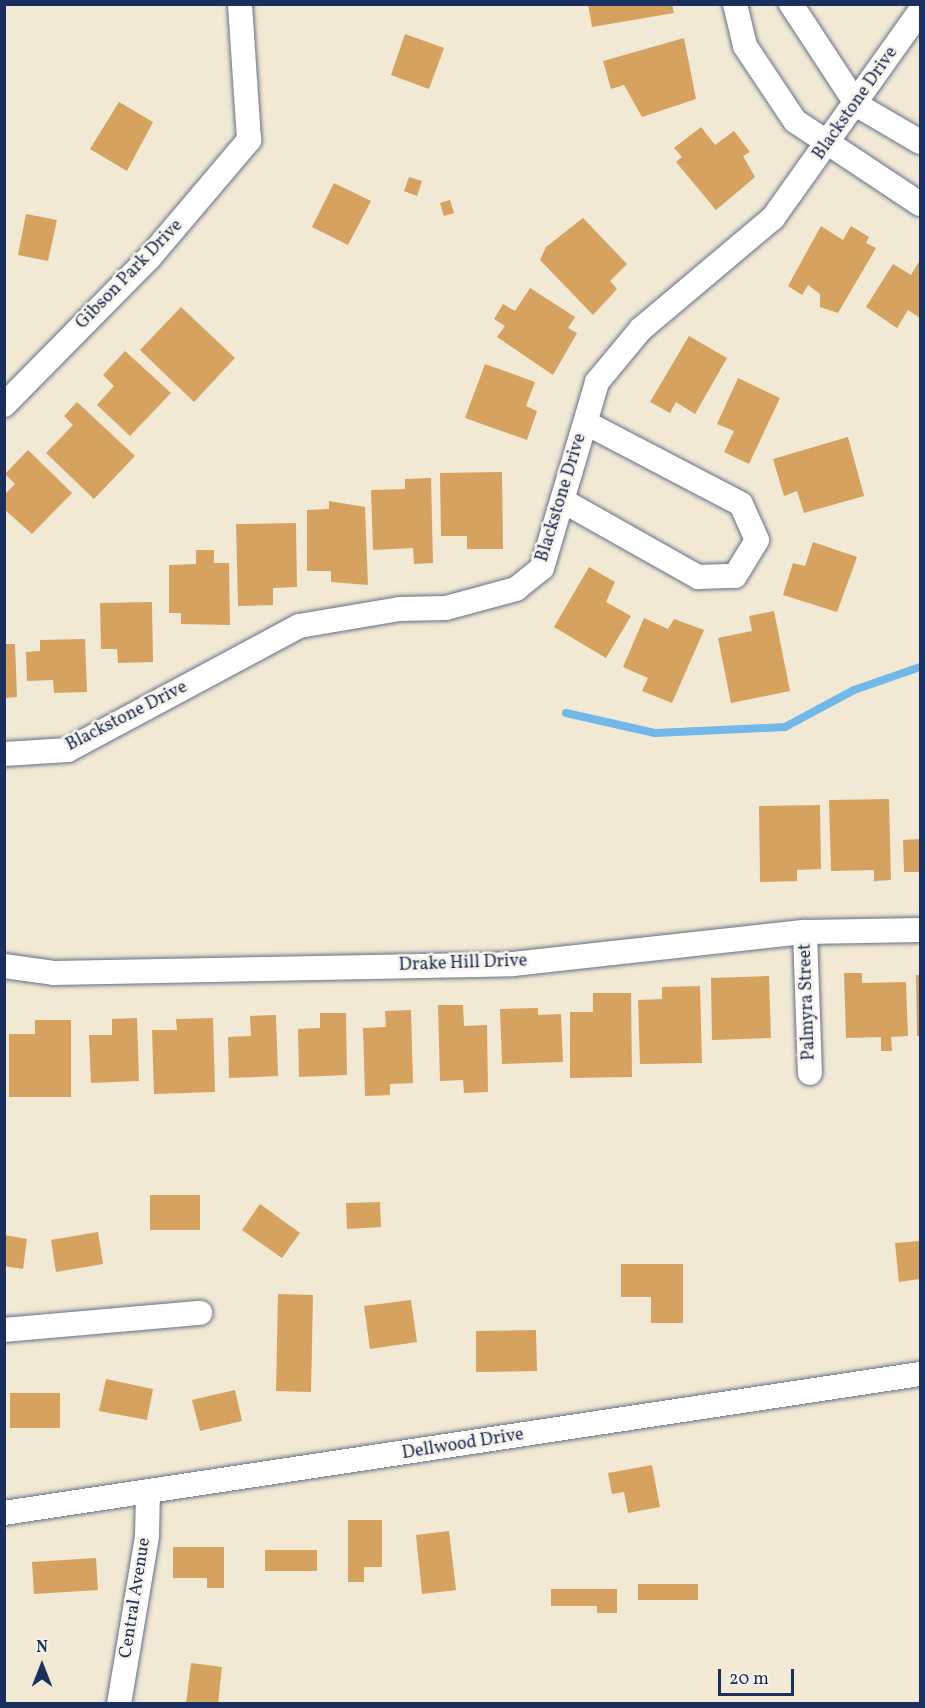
<!DOCTYPE html>
<html>
<head>
<meta charset="utf-8">
<style>
	body { margin:0 }
	#map { position:relative; width:925px; height:1708px; overflow:hidden; background:#f2e9d4; font-family:Vollkorn,serif }
	div>[style] { position:absolute }
	[style*='--x'] { left:calc(var(--x)*1px); top:calc(var(--y)*1px); width:calc(var(--w)*1px); rotate:calc(var(--a)*1deg) }
	.stream>* { height:8px; margin:-4px; padding:0 4px; transform-origin:4px; border-radius:4px; background:#72b9ea }
	.building>* { inset:0; background:#d5a35f }
	.roads { filter:drop-shadow(0 0 2px #667087) drop-shadow(0 0 2px #667087) }
	.minor>* { height:24px; margin:-12px; padding:0 12px; transform-origin:12px; border-radius:12px; background:#fff }
	span { translate:-50% -50%; white-space:nowrap; text-align:center; line-height:1.15; -webkit-text-stroke:5px #f7f3e8; paint-order:stroke }
	.street-label { font-size:18px; color:#1b2f5e }
	.frame { position:absolute; inset:0; border:6px solid #1b2f5e; pointer-events:none }
	.north { position:absolute; left:12px; top:1636px; width:60px; height:60px; -webkit-text-stroke:4px #f7f3e8; paint-order:stroke; rotate:0deg; font-size:16px; font-weight:700; line-height:24px; text-align:center; color:#1b2f5e }
	.north::after { content:''; display:block; margin:auto; width:21px; height:27px; background:#1b2f5e; clip-path:polygon(50% 0,100% 100%,50% 72%,0 100%) }
	.scale { position:absolute; left:718px; top:1669px; width:76px; height:27px; box-sizing:border-box; border:3px solid #1b2f5e; border-top:0; padding-left:8px; font-size:18px; line-height:21px; white-space:nowrap; color:#1b2f5e; -webkit-text-stroke:4px #f7f3e8; paint-order:stroke }
</style>
</head>
<body>
<div id="map">
	<div class="stream">
		<i style="--x:566;--y:713;--w:91;--a:12.7"></i>
		<i style="--x:655;--y:733;--w:130;--a:-2.6"></i>
		<i style="--x:785;--y:727;--w:78;--a:-28.2"></i>
		<i style="--x:854;--y:690;--w:70;--a:-19.2"></i>
	</div>
	<div class="building">
		<i style="clip-path:polygon(588px 4px,672px 4px,674px 13px,592px 27px)"></i>
		<i style="clip-path:polygon(405px 34px,444px 48px,429px 89px,391px 75px)"></i>
		<i style="clip-path:polygon(684px 38px,696px 99px,642px 117px,624px 85px,611px 89px,603px 61px)"></i>
		<i style="clip-path:polygon(119px 102px,153px 122px,127px 171px,90px 149px)"></i>
		<i style="clip-path:polygon(701px 127px,715px 145px,734px 131px,750px 152px,743px 156px,755px 177px,716px 210px,676px 162px,682px 157px,674px 148px)"></i>
		<i style="clip-path:polygon(409px 177px,422px 181px,417px 196px,404px 191px)"></i>
		<i style="clip-path:polygon(334px 183px,371px 201px,348px 245px,312px 227px)"></i>
		<i style="clip-path:polygon(450px 200px,454px 213px,444px 216px,440px 203px)"></i>
		<i style="clip-path:polygon(26px 214px,57px 220px,48px 261px,18px 255px)"></i>
		<i style="clip-path:polygon(583px 218px,627px 264px,610px 281px,617px 289px,593px 315px,540px 260px,546px 247px)"></i>
		<i style="clip-path:polygon(821px 226px,843px 240px,851px 226px,869px 237px,866px 243px,876px 248px,838px 313px,820px 307px,820px 294px,808px 285px,802px 295px,788px 286px)"></i>
		<i style="clip-path:polygon(920px 260px,920px 318px,908px 310px,897px 328px,866px 307px,893px 264px,911px 275px)"></i>
		<i style="clip-path:polygon(530px 288px,575px 317px,568px 328px,577px 333px,553px 375px,497px 337px,505px 326px,494px 319px,503px 304px,515px 311px)"></i>
		<i style="clip-path:polygon(181px 307px,235px 358px,194px 402px,140px 350px)"></i>
		<i style="clip-path:polygon(689px 336px,727px 358px,695px 414px,676px 402px,670px 413px,650px 402px)"></i>
		<i style="clip-path:polygon(125px 351px,171px 393px,130px 436px,97px 405px,114px 386px,103px 375px)"></i>
		<i style="clip-path:polygon(485px 364px,535px 382px,526px 406px,537px 411px,527px 440px,465px 418px)"></i>
		<i style="clip-path:polygon(738px 378px,780px 398px,749px 464px,724px 452px,734px 431px,717px 424px)"></i>
		<i style="clip-path:polygon(77px 402px,135px 456px,94px 499px,46px 453px,73px 425px,64px 416px)"></i>
		<i style="clip-path:polygon(848px 437px,864px 496px,804px 513px,797px 491px,784px 496px,773px 459px)"></i>
		<i style="clip-path:polygon(28px 450px,72px 493px,32px 534px,4px 509px,4px 495px,15px 484px,5px 474px)"></i>
		<i style="clip-path:polygon(502px 472px,503px 549px,467px 549px,467px 536px,441px 536px,440px 473px)"></i>
		<i style="clip-path:polygon(431px 478px,433px 563px,414px 564px,413px 548px,373px 550px,371px 490px,405px 489px,405px 479px)"></i>
		<i style="clip-path:polygon(329px 501px,365px 507px,368px 585px,331px 582px,331px 571px,307px 571px,307px 510px,329px 509px)"></i>
		<i style="clip-path:polygon(296px 523px,297px 587px,273px 588px,273px 605px,238px 606px,236px 524px)"></i>
		<i style="clip-path:polygon(813px 542px,857px 557px,837px 612px,783px 595px,793px 563px,805px 566px)"></i>
		<i style="clip-path:polygon(196px 550px,214px 550px,214px 563px,229px 563px,230px 625px,181px 624px,181px 613px,169px 613px,169px 565px,196px 564px)"></i>
		<i style="clip-path:polygon(589px 567px,615px 582px,606px 602px,631px 616px,606px 658px,554px 627px)"></i>
		<i style="clip-path:polygon(152px 602px,153px 662px,118px 663px,117px 649px,101px 649px,100px 603px)"></i>
		<i style="clip-path:polygon(774px 611px,790px 691px,731px 703px,718px 638px,752px 631px,749px 616px)"></i>
		<i style="clip-path:polygon(644px 618px,668px 629px,674px 619px,704px 630px,672px 703px,642px 691px,648px 678px,623px 667px)"></i>
		<i style="clip-path:polygon(85px 639px,87px 692px,54px 693px,53px 680px,27px 681px,26px 652px,40px 651px,40px 640px)"></i>
		<i style="clip-path:polygon(4px 644px,15px 644px,17px 697px,4px 698px)"></i>
		<i style="clip-path:polygon(889px 799px,891px 880px,874px 881px,874px 870px,831px 871px,829px 800px)"></i>
		<i style="clip-path:polygon(820px 805px,821px 869px,797px 870px,797px 881px,760px 882px,759px 806px)"></i>
		<i style="clip-path:polygon(920px 839px,920px 872px,904px 872px,903px 840px)"></i>
		<i style="clip-path:polygon(844px 973px,862px 973px,862px 983px,906px 982px,908px 1036px,891px 1037px,892px 1051px,881px 1051px,881px 1037px,846px 1038px)"></i>
		<i style="clip-path:polygon(916px 975px,920px 975px,920px 1036px,917px 1036px)"></i>
		<i style="clip-path:polygon(769px 976px,771px 1038px,712px 1040px,711px 978px)"></i>
		<i style="clip-path:polygon(700px 986px,702px 1063px,640px 1064px,638px 1000px,662px 999px,662px 987px)"></i>
		<i style="clip-path:polygon(593px 993px,631px 993px,632px 1077px,570px 1078px,570px 1012px,593px 1012px)"></i>
		<i style="clip-path:polygon(438px 1005px,463px 1005px,464px 1026px,487px 1025px,488px 1092px,464px 1093px,463px 1080px,440px 1081px)"></i>
		<i style="clip-path:polygon(538px 1008px,538px 1015px,561px 1014px,563px 1062px,502px 1064px,500px 1009px)"></i>
		<i style="clip-path:polygon(411px 1010px,413px 1083px,390px 1084px,390px 1095px,365px 1096px,363px 1028px,386px 1027px,385px 1011px)"></i>
		<i style="clip-path:polygon(320px 1013px,346px 1013px,347px 1075px,299px 1077px,298px 1029px,320px 1028px)"></i>
		<i style="clip-path:polygon(276px 1015px,278px 1076px,229px 1078px,228px 1037px,251px 1036px,250px 1016px)"></i>
		<i style="clip-path:polygon(137px 1018px,139px 1081px,91px 1083px,89px 1035px,112px 1035px,112px 1019px)"></i>
		<i style="clip-path:polygon(213px 1018px,215px 1092px,154px 1094px,152px 1030px,177px 1030px,176px 1019px)"></i>
		<i style="clip-path:polygon(35px 1020px,71px 1020px,71px 1097px,9px 1097px,9px 1034px,35px 1034px)"></i>
		<i style="clip-path:polygon(150px 1195px,200px 1195px,200px 1230px,150px 1230px)"></i>
		<i style="clip-path:polygon(380px 1202px,381px 1227px,347px 1229px,346px 1203px)"></i>
		<i style="clip-path:polygon(260px 1204px,300px 1233px,282px 1258px,242px 1230px)"></i>
		<i style="clip-path:polygon(98px 1232px,103px 1264px,56px 1272px,51px 1240px)"></i>
		<i style="clip-path:polygon(4px 1235px,27px 1239px,23px 1269px,4px 1266px)"></i>
		<i style="clip-path:polygon(920px 1241px,920px 1279px,899px 1282px,895px 1243px)"></i>
		<i style="clip-path:polygon(621px 1264px,683px 1264px,683px 1323px,651px 1323px,651px 1297px,621px 1297px)"></i>
		<i style="clip-path:polygon(278px 1294px,313px 1295px,311px 1392px,276px 1391px)"></i>
		<i style="clip-path:polygon(411px 1300px,417px 1342px,370px 1349px,364px 1306px)"></i>
		<i style="clip-path:polygon(536px 1330px,537px 1371px,476px 1372px,476px 1331px)"></i>
		<i style="clip-path:polygon(106px 1379px,153px 1389px,147px 1420px,99px 1411px)"></i>
		<i style="clip-path:polygon(235px 1390px,242px 1421px,200px 1431px,192px 1400px)"></i>
		<i style="clip-path:polygon(10px 1393px,60px 1393px,60px 1428px,10px 1428px)"></i>
		<i style="clip-path:polygon(652px 1465px,660px 1507px,628px 1513px,624px 1492px,612px 1494px,608px 1473px)"></i>
		<i style="clip-path:polygon(348px 1520px,382px 1520px,382px 1567px,364px 1567px,364px 1582px,348px 1582px)"></i>
		<i style="clip-path:polygon(449px 1531px,456px 1590px,422px 1594px,416px 1535px)"></i>
		<i style="clip-path:polygon(173px 1547px,224px 1547px,224px 1588px,207px 1588px,207px 1578px,173px 1578px)"></i>
		<i style="clip-path:polygon(265px 1550px,317px 1550px,317px 1571px,265px 1571px)"></i>
		<i style="clip-path:polygon(96px 1558px,98px 1590px,34px 1594px,32px 1562px)"></i>
		<i style="clip-path:polygon(638px 1584px,698px 1584px,698px 1600px,638px 1600px)"></i>
		<i style="clip-path:polygon(551px 1589px,617px 1589px,617px 1613px,597px 1613px,597px 1606px,551px 1606px)"></i>
		<i style="clip-path:polygon(191px 1663px,222px 1667px,218px 1704px,186px 1704px)"></i>
	</div>
	<div class="roads">
		<div class="minor">
			<i style="--x:735;--y:4;--w:43;--a:76.6"></i>
			<i style="--x:745;--y:46;--w:90;--a:56.3"></i>
			<i style="--x:795;--y:121;--w:150;--a:33.6"></i>
			<i style="--x:791;--y:4;--w:121;--a:56.8"></i>
			<i style="--x:857;--y:105;--w:73;--a:30.4"></i>
			<i style="--x:4;--y:405;--w:206;--a:-45.4"></i>
			<i style="--x:149;--y:258;--w:155;--a:-49.7"></i>
			<i style="--x:249;--y:140;--w:136;--a:-93.8"></i>
			<i style="--x:565;--y:502;--w:153;--a:29.4"></i>
			<i style="--x:698;--y:577;--w:37;--a:-2"></i>
			<i style="--x:735;--y:576;--w:42;--a:-58.6"></i>
			<i style="--x:757;--y:540;--w:39;--a:-114"></i>
			<i style="--x:741;--y:504;--w:175;--a:-152.4"></i>
			<i style="--x:4;--y:754;--w:64;--a:-3.6"></i>
			<i style="--x:68;--y:750;--w:262;--a:-28.2"></i>
			<i style="--x:299;--y:626;--w:102;--a:-9.6"></i>
			<i style="--x:400;--y:609;--w:46;--a:-1.2"></i>
			<i style="--x:446;--y:608;--w:73;--a:-15.2"></i>
			<i style="--x:516;--y:589;--w:33;--a:-39"></i>
			<i style="--x:542;--y:568;--w:194;--a:-73.5"></i>
			<i style="--x:597;--y:382;--w:69;--a:-50.3"></i>
			<i style="--x:641;--y:329;--w:172;--a:-40.1"></i>
			<i style="--x:773;--y:218;--w:254;--a:-54.6"></i>
			<i style="--x:805;--y:932;--w:141;--a:88"></i>
			<i style="--x:4;--y:966;--w:50;--a:8"></i>
			<i style="--x:54;--y:973;--w:459;--a:-1.1"></i>
			<i style="--x:513;--y:964;--w:294;--a:-6.3"></i>
			<i style="--x:805;--y:932;--w:115;--a:-1"></i>
			<i style="--x:4;--y:1330;--w:197;--a:-5"></i>
			<i style="--x:4;--y:1513;--w:926;--a:-8.63"></i>
			<i style="--x:119;--y:1704;--w:170;--a:-80.5"></i>
			<i style="--x:147;--y:1536;--w:45;--a:-88.7"></i>
		</div>
	</div>
	<div class="street-label">
		<span style="left:856px;top:104px;rotate:-55deg">Blackstone Drive</span>
		<span style="left:130px;top:275px;rotate:-46deg">Gibson Park Drive</span>
		<span style="left:562px;top:498px;rotate:-73deg">Blackstone Drive</span>
		<span style="left:127px;top:717px;rotate:-27deg">Blackstone Drive</span>
		<span style="left:463px;top:964px;rotate:-2deg">Drake Hill Drive</span>
		<span style="left:808px;top:1002px;rotate:-92deg">Palmyra Street</span>
		<span style="left:463px;top:1445px;rotate:-9deg">Dellwood Drive</span>
		<span style="left:136px;top:1598px;rotate:-81deg">Central Avenue</span>
	</div>
	<div class="frame"></div>
	<div class="north">N</div>
	<div class="scale">20 m</div>
</div>
</body>
</html>
